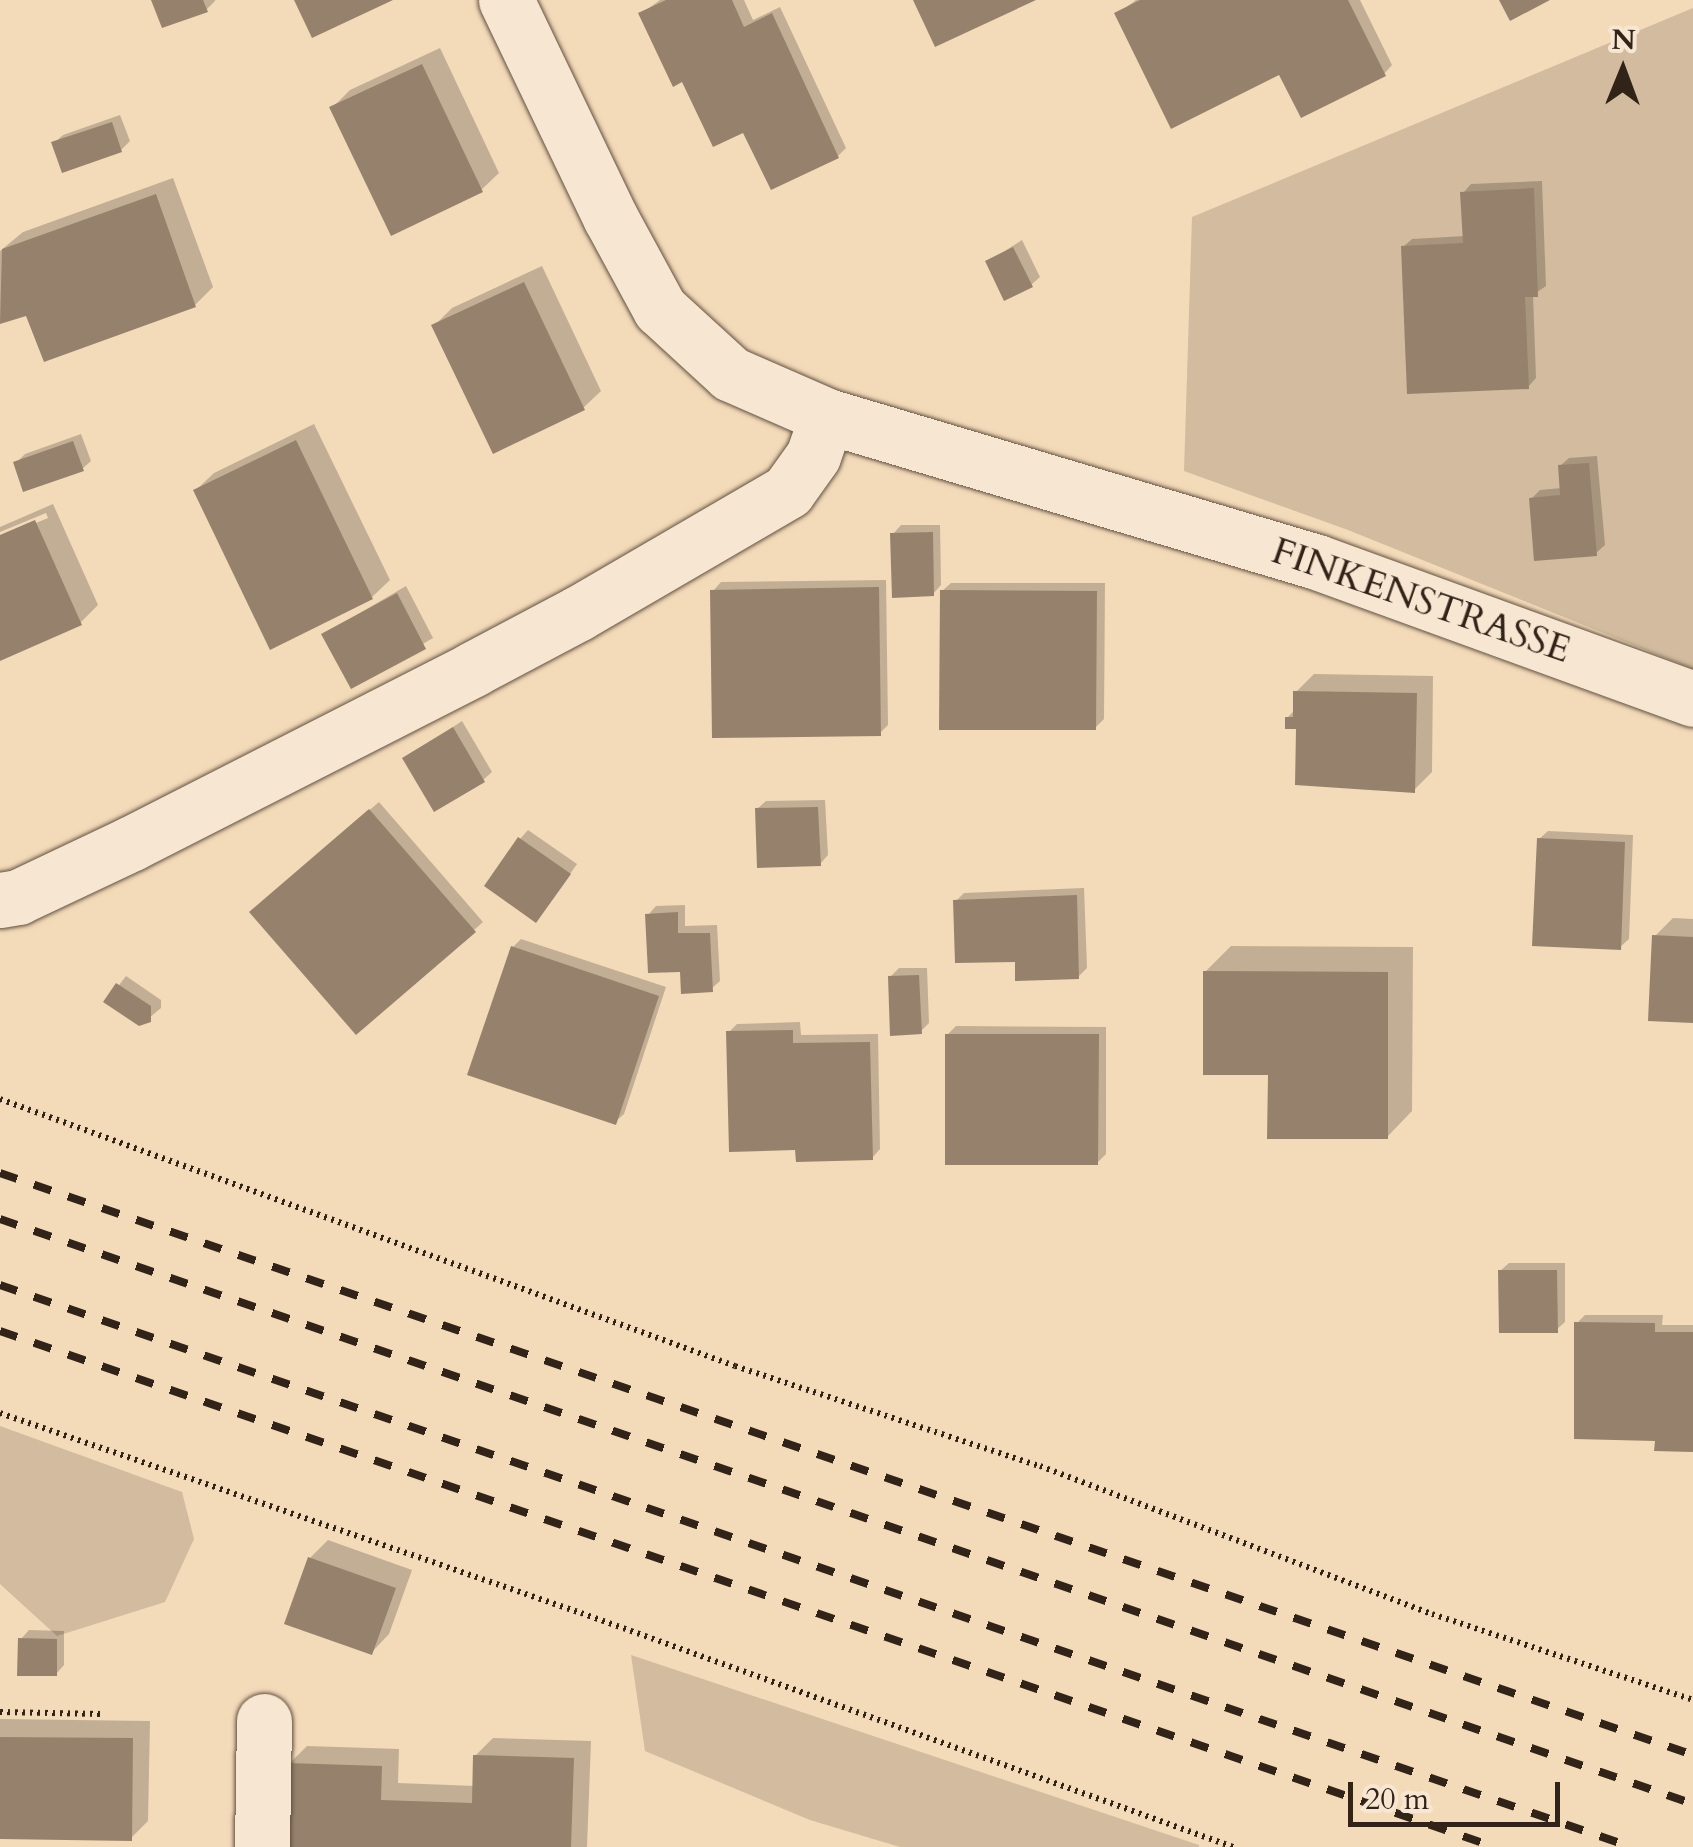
<!DOCTYPE html>
<html>
<head>
<meta charset="utf-8">
<style>
	body { margin:0 }
	#map { position:relative; width:1693px; height:1847px; overflow:hidden; background:#f3dab9; font-family:Cardo,serif }
	div>[style] { position:absolute }
	[style*='--x'] { left:calc(var(--x)*1px); top:calc(var(--y)*1px); width:calc(var(--w)*1px); rotate:calc(var(--a)*1deg) }
	.green>* { inset:0; background:#d2bb9e }
	.shadow>* { inset:0; background:#0003 }
	.building>* { inset:0; background:#96826c }
	.path>* { height:6px; margin-top:-3px; transform-origin:0; background:repeating-linear-gradient(90deg,#322319 0 2.5px,transparent 0 7.5px) }
	.roads { filter:drop-shadow(0 0 2px #625141) drop-shadow(0 0 2px #625141) }
	.minor>* { height:55px; margin:-27.5px; padding:0 27.5px; transform-origin:27.5px; border-radius:27.5px; background:#f7e7d2 }
	.rail>* { height:8px; margin-top:-4px; transform-origin:0; background:repeating-linear-gradient(90deg,#322319 0 18px,transparent 0 36px) }
	span { translate:-50% -50%; white-space:nowrap; text-align:center; line-height:1.15; -webkit-text-stroke:8px #f7e7d2; paint-order:stroke }
	.street-label { font-size:38px; color:#322319 }
	.north { position:absolute; left:1573px; top:20px; width:100px; height:100px; -webkit-text-stroke:8px #f7e7d2; paint-order:stroke; rotate:1deg; font-size:28px; font-weight:700; line-height:40px; text-align:center; color:#322319 }
	.north::after { content:''; display:block; margin:auto; width:35px; height:45px; background:#322319; clip-path:polygon(50% 0,100% 100%,50% 72%,0 100%) }
	.scale { position:absolute; left:1348px; top:1782px; width:212px; height:45px; box-sizing:border-box; border:5px solid #322319; border-top:0; padding-left:12px; font-size:30px; line-height:35px; white-space:nowrap; color:#322319; -webkit-text-stroke:8px #f7e7d2; paint-order:stroke }
</style>
</head>
<body>
<div id="map">
	<div class="green">
		<i style="clip-path:polygon(1693px 8px,1693px 669px,1348px 530px,1184px 471px,1192px 217px)"></i>
		<i style="clip-path:polygon(0 1426px,182px 1492px,194px 1539px,165px 1602px,57px 1636px,0 1584px)"></i>
		<i style="clip-path:polygon(631px 1655px,1199px 1845px,1199px 1847px,900px 1847px,810px 1820px,645px 1751px)"></i>
	</div>
	<div class="shadow">
		<i style="clip-path:polygon(154px 0,215px 0,215px 1px,207px 9px)"></i>
		<i style="clip-path:polygon(660px 0,744px 0,753px 20px,780px 7px,846px 148px,838px 156px,745px 130px,684px 79px,641px 14px)"></i>
		<i style="clip-path:polygon(1136px 0,1360px 0,1392px 65px,1384px 74px,1281px 72px,1117px 14px)"></i>
		<i style="clip-path:polygon(440px 48px,499px 173px,481px 190px,332px 108px,350px 90px)"></i>
		<i style="clip-path:polygon(120px 115px,130px 141px,121px 150px,54px 143px,63px 135px)"></i>
		<i style="clip-path:polygon(173px 178px,213px 287px,195px 305px,27px 311px,0 322px,0 251px,23px 232px)"></i>
		<i style="clip-path:polygon(1542px 181px,1546px 286px,1533px 295px,1536px 378px,1528px 387px,1403px 247px,1412px 239px,1465px 236px,1463px 193px,1471px 184px)"></i>
		<i style="clip-path:polygon(1022px 240px,1040px 277px,1031px 285px,988px 262px)"></i>
		<i style="clip-path:polygon(542px 266px,601px 391px,583px 408px,434px 326px,452px 308px)"></i>
		<i style="clip-path:polygon(314px 424px,390px 580px,372px 597px,196px 490px,214px 473px)"></i>
		<i style="clip-path:polygon(81px 434px,91px 461px,82px 469px,16px 463px,25px 454px)"></i>
		<i style="clip-path:polygon(1597px 456px,1605px 545px,1596px 553px,1531px 499px,1540px 490px,1562px 488px,1560px 466px,1569px 458px)"></i>
		<i style="clip-path:polygon(53px 504px,98px 605px,80px 623px,0 658px,0 538px,48px 518px,46px 513px,0 532px,0 527px)"></i>
		<i style="clip-path:polygon(901px 525px,940px 525px,941px 585px,933px 594px,893px 534px)"></i>
		<i style="clip-path:polygon(886px 580px,888px 725px,880px 733px,713px 591px,721px 582px)"></i>
		<i style="clip-path:polygon(951px 583px,1105px 583px,1104px 719px,1095px 728px,942px 591px)"></i>
		<i style="clip-path:polygon(406px 586px,433px 638px,352px 685px,324px 634px)"></i>
		<i style="clip-path:polygon(1314px 674px,1433px 676px,1432px 772px,1414px 790px,1353px 789px,1354px 783px,1287px 718px,1295px 710px,1296px 692px)"></i>
		<i style="clip-path:polygon(462px 721px,492px 772px,483px 780px,405px 759px)"></i>
		<i style="clip-path:polygon(825px 800px,828px 855px,820px 864px,757px 809px,766px 801px)"></i>
		<i style="clip-path:polygon(379px 802px,483px 922px,474px 930px,261px 903px)"></i>
		<i style="clip-path:polygon(528px 830px,577px 864px,544px 911px,520px 839px)"></i>
		<i style="clip-path:polygon(1548px 831px,1633px 835px,1629px 939px,1620px 947px,1539px 839px)"></i>
		<i style="clip-path:polygon(1084px 888px,1087px 968px,1078px 977px,1017px 959px,956px 901px,964px 893px)"></i>
		<i style="clip-path:polygon(685px 905px,685px 926px,717px 925px,720px 981px,711px 989px,682px 970px,648px 915px,656px 906px)"></i>
		<i style="clip-path:polygon(1673px 918px,1693px 919px,1693px 1020px,1655px 936px)"></i>
		<i style="clip-path:polygon(521px 939px,666px 987px,624px 1114px,615px 1122px,513px 947px)"></i>
		<i style="clip-path:polygon(1231px 946px,1413px 947px,1412px 1111px,1387px 1137px,1270px 1072px,1205px 972px)"></i>
		<i style="clip-path:polygon(899px 968px,927px 968px,929px 1023px,920px 1032px,890px 977px)"></i>
		<i style="clip-path:polygon(126px 976px,161px 1000px,161px 1008px,143px 1023px,106px 1002px)"></i>
		<i style="clip-path:polygon(800px 1022px,801px 1035px,878px 1034px,880px 1149px,872px 1158px,798px 1148px,729px 1032px,737px 1024px)"></i>
		<i style="clip-path:polygon(956px 1026px,1106px 1027px,1106px 1154px,1097px 1163px,947px 1035px)"></i>
		<i style="clip-path:polygon(1509px 1263px,1565px 1263px,1565px 1322px,1556px 1330px,1500px 1271px)"></i>
		<i style="clip-path:polygon(1585px 1315px,1663px 1315px,1662px 1325px,1693px 1325px,1693px 1450px,1657px 1438px,1577px 1323px)"></i>
		<i style="clip-path:polygon(328px 1540px,412px 1570px,389px 1634px,372px 1652px,310px 1558px)"></i>
		<i style="clip-path:polygon(29px 1630px,64px 1631px,64px 1665px,56px 1674px,21px 1639px)"></i>
		<i style="clip-path:polygon(0 1719px,150px 1721px,148px 1821px,131px 1838px,0 1837px)"></i>
		<i style="clip-path:polygon(493px 1738px,591px 1741px,587px 1847px,287px 1847px,289px 1764px,307px 1746px,399px 1749px,398px 1783px,475px 1786px,475px 1756px)"></i>
	</div>
	<div class="building">
		<i style="clip-path:polygon(151px 0,203px 0,208px 12px,162px 28px)"></i>
		<i style="clip-path:polygon(294px 0,393px 0,312px 38px)"></i>
		<i style="clip-path:polygon(666px 0,732px 0,744px 27px,772px 13px,839px 158px,771px 190px,743px 133px,713px 147px,682px 82px,673px 87px,638px 13px)"></i>
		<i style="clip-path:polygon(913px 0,1036px 0,935px 47px)"></i>
		<i style="clip-path:polygon(1140px 0,1348px 0,1386px 76px,1301px 118px,1279px 75px,1171px 129px,1114px 13px)"></i>
		<i style="clip-path:polygon(1499px 0,1550px 0,1510px 21px)"></i>
		<i style="clip-path:polygon(422px 64px,483px 192px,391px 236px,329px 107px)"></i>
		<i style="clip-path:polygon(112px 122px,122px 152px,62px 173px,51px 142px)"></i>
		<i style="clip-path:polygon(1534px 188px,1538px 297px,1525px 297px,1529px 389px,1407px 394px,1401px 246px,1463px 243px,1460px 192px)"></i>
		<i style="clip-path:polygon(156px 194px,196px 307px,44px 362px,26px 316px,0 324px,2px 249px)"></i>
		<i style="clip-path:polygon(1013px 247px,1033px 287px,1004px 301px,985px 261px)"></i>
		<i style="clip-path:polygon(524px 282px,585px 410px,493px 454px,431px 325px)"></i>
		<i style="clip-path:polygon(296px 440px,373px 599px,270px 650px,193px 490px)"></i>
		<i style="clip-path:polygon(73px 441px,84px 471px,23px 492px,13px 462px)"></i>
		<i style="clip-path:polygon(1589px 463px,1597px 556px,1534px 561px,1529px 498px,1560px 495px,1558px 465px)"></i>
		<i style="clip-path:polygon(35px 520px,82px 625px,0 661px,0 535px)"></i>
		<i style="clip-path:polygon(933px 532px,934px 596px,892px 598px,890px 533px)"></i>
		<i style="clip-path:polygon(879px 587px,881px 736px,712px 738px,710px 590px)"></i>
		<i style="clip-path:polygon(940px 590px,1097px 591px,1096px 730px,939px 730px)"></i>
		<i style="clip-path:polygon(397px 593px,426px 649px,351px 689px,321px 634px)"></i>
		<i style="clip-path:polygon(1293px 691px,1417px 693px,1415px 793px,1295px 785px,1296px 729px,1285px 729px,1285px 717px,1293px 717px)"></i>
		<i style="clip-path:polygon(453px 727px,485px 782px,434px 812px,402px 758px)"></i>
		<i style="clip-path:polygon(818px 807px,821px 866px,757px 868px,755px 808px)"></i>
		<i style="clip-path:polygon(369px 809px,476px 932px,356px 1035px,249px 912px)"></i>
		<i style="clip-path:polygon(518px 837px,571px 874px,536px 923px,484px 886px)"></i>
		<i style="clip-path:polygon(1537px 838px,1625px 842px,1621px 950px,1532px 946px)"></i>
		<i style="clip-path:polygon(1077px 895px,1079px 979px,1015px 981px,1015px 962px,955px 963px,953px 900px)"></i>
		<i style="clip-path:polygon(678px 912px,678px 933px,710px 933px,713px 992px,681px 994px,680px 972px,648px 973px,645px 914px)"></i>
		<i style="clip-path:polygon(1652px 935px,1693px 937px,1693px 1023px,1648px 1021px)"></i>
		<i style="clip-path:polygon(511px 946px,659px 996px,616px 1125px,467px 1075px)"></i>
		<i style="clip-path:polygon(1203px 971px,1388px 972px,1388px 1139px,1267px 1139px,1268px 1075px,1203px 1075px)"></i>
		<i style="clip-path:polygon(919px 975px,922px 1034px,890px 1036px,888px 976px)"></i>
		<i style="clip-path:polygon(116px 983px,151px 1006px,151px 1022px,139px 1026px,103px 1002px)"></i>
		<i style="clip-path:polygon(793px 1030px,793px 1043px,870px 1042px,873px 1160px,796px 1162px,795px 1150px,729px 1152px,726px 1031px)"></i>
		<i style="clip-path:polygon(945px 1034px,1099px 1034px,1098px 1165px,945px 1165px)"></i>
		<i style="clip-path:polygon(1498px 1270px,1557px 1270px,1558px 1333px,1499px 1333px)"></i>
		<i style="clip-path:polygon(1574px 1322px,1655px 1323px,1655px 1332px,1693px 1332px,1693px 1452px,1654px 1451px,1655px 1441px,1574px 1439px)"></i>
		<i style="clip-path:polygon(308px 1557px,396px 1588px,372px 1655px,284px 1624px)"></i>
		<i style="clip-path:polygon(18px 1638px,57px 1639px,57px 1676px,17px 1676px)"></i>
		<i style="clip-path:polygon(0 1737px,133px 1738px,132px 1841px,0 1839px)"></i>
		<i style="clip-path:polygon(473px 1755px,574px 1758px,571px 1847px,284px 1847px,287px 1763px,382px 1766px,381px 1800px,472px 1803px)"></i>
	</div>
	<div class="path">
		<i style="--x:0;--y:1099;--w:782;--a:19.96"></i>
		<i style="--x:735;--y:1366;--w:321;--a:18.2"></i>
		<i style="--x:1040;--y:1466;--w:419;--a:20.7"></i>
		<i style="--x:1432;--y:1614;--w:275;--a:18.2"></i>
		<i style="--x:0;--y:1413;--w:614;--a:19"></i>
		<i style="--x:581;--y:1613;--w:693;--a:19.74"></i>
		<i style="--x:0;--y:1712;--w:101;--a:1.1"></i>
	</div>
	<div class="roads">
		<div class="minor">
			<i style="--x:506;--y:0;--w:241;--a:64.4"></i>
			<i style="--x:610;--y:217;--w:105;--a:61.5"></i>
			<i style="--x:660;--y:309;--w:96;--a:42.5"></i>
			<i style="--x:731;--y:374;--w:105;--a:23.6"></i>
			<i style="--x:827;--y:416;--w:511;--a:16.59"></i>
			<i style="--x:1317;--y:562;--w:400;--a:20"></i>
			<i style="--x:0;--y:900;--w:18;--a:-9"></i>
			<i style="--x:18;--y:897;--w:126;--a:-25.3"></i>
			<i style="--x:132;--y:843;--w:383;--a:-27"></i>
			<i style="--x:473;--y:669;--w:118;--a:-27.9"></i>
			<i style="--x:577;--y:614;--w:244;--a:-30.2"></i>
			<i style="--x:788;--y:491;--w:43;--a:-54.5"></i>
			<i style="--x:813;--y:456;--w:42;--a:-70.7"></i>
			<i style="--x:262;--y:1847;--w:126;--a:-89.1"></i>
		</div>
	</div>
	<div class="rail">
		<i style="--x:0;--y:1173;--w:1790;--a:18.97"></i>
		<i style="--x:0;--y:1219;--w:1791;--a:19.06"></i>
		<i style="--x:0;--y:1285;--w:1725;--a:19.01"></i>
		<i style="--x:0;--y:1331;--w:1581;--a:19.05"></i>
	</div>
	<div class="street-label">
		<span style="left:1421px;top:601px;rotate:19deg">FINKENSTRASSE</span>
	</div>
	<div class="north">N</div>
	<div class="scale">20 m</div>
</div>
</body>
</html>
